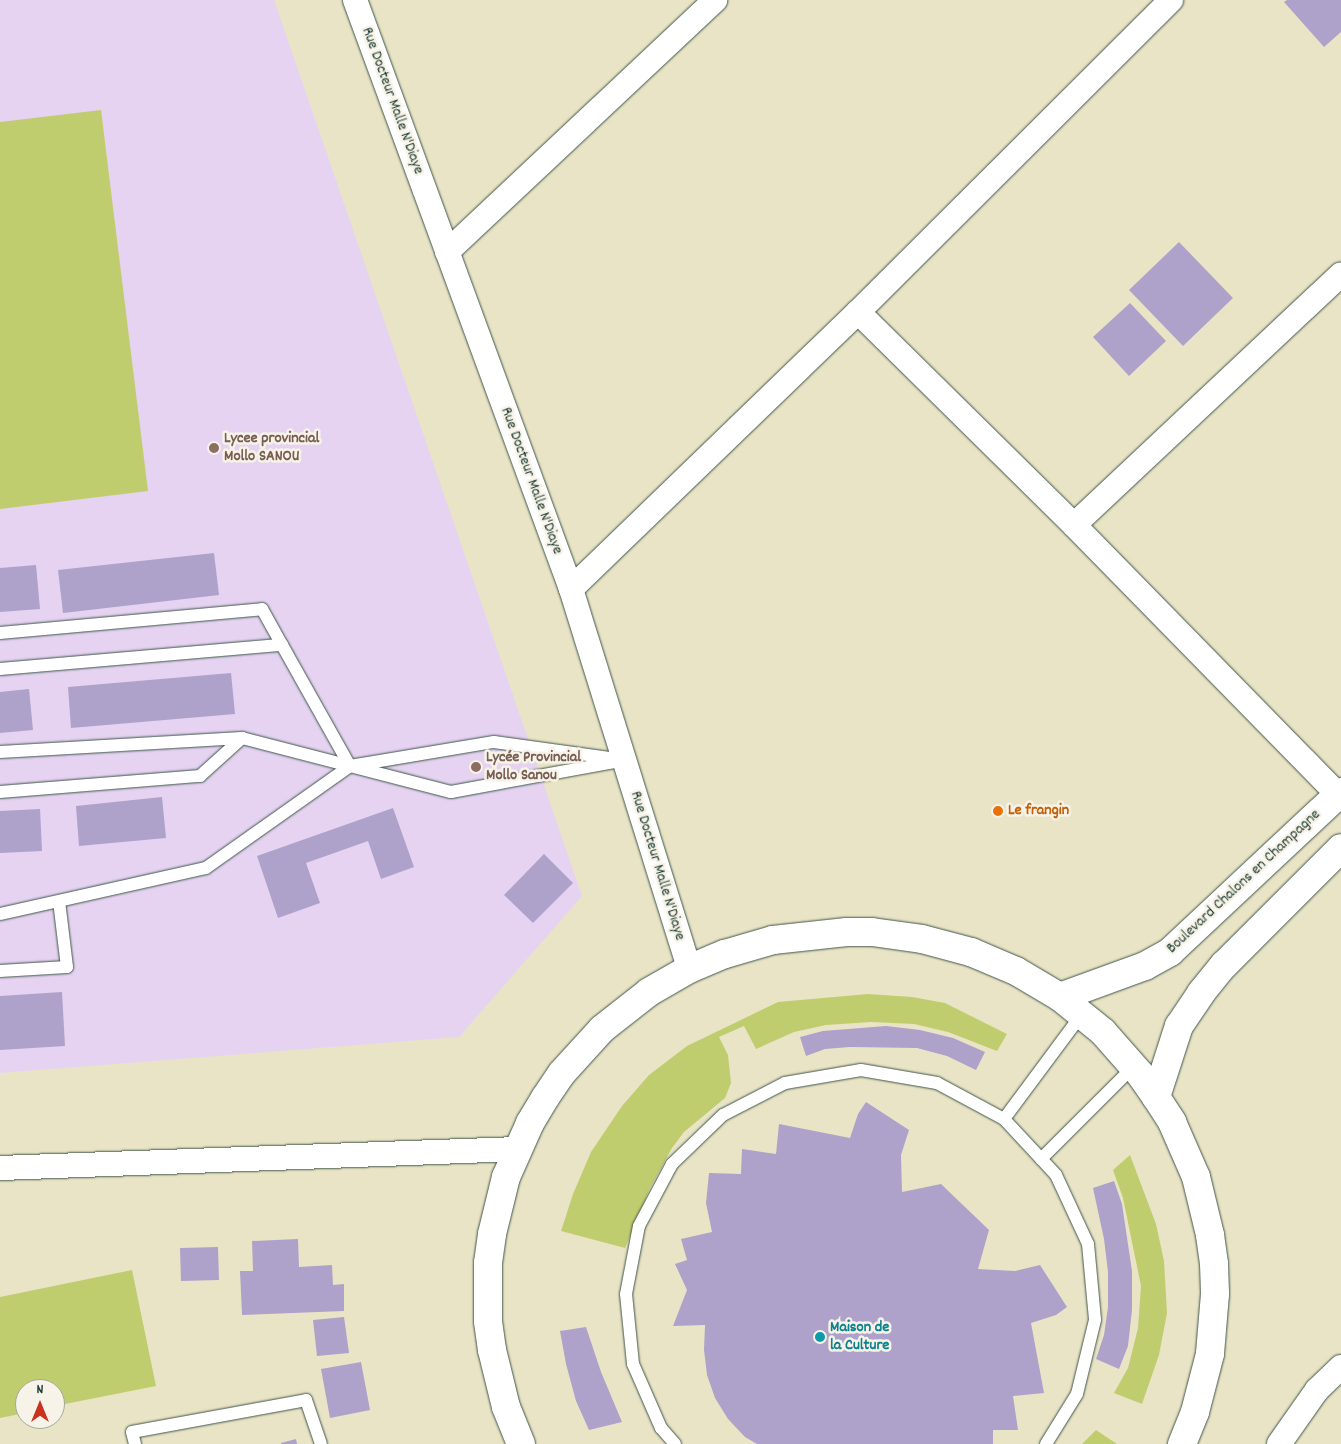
<!DOCTYPE html>
<html>
<head>
<meta charset="utf-8">
<style>
	body { margin:0 }
	#map { position:relative; width:1341px; height:1444px; overflow:hidden; background:#eae4c6; font-family:Dekko,sans-serif }
	div>[style] { position:absolute }
	[style*='--x'] { left:calc(var(--x)*1px); top:calc(var(--y)*1px); width:calc(var(--w)*1px); rotate:calc(var(--a)*1deg) }
	.built>* { inset:0; background:#e5d3f1 }
	.green>* { inset:0; background:#c0cd6e }
	.building>* { inset:0; background:#aea1ca }
	.roads { filter:drop-shadow(0 0 1px #3d564a) drop-shadow(0 0 1px #3d564a) }
	.lane>* { height:12px; margin:-6px; padding:0 6px; transform-origin:6px; border-radius:6px; background:#fff }
	.street>* { height:24px; margin:-12px; padding:0 12px; transform-origin:12px; border-radius:12px; background:#fff }
	.secondary>* { height:28px; margin:-14px; padding:0 14px; transform-origin:14px; border-radius:14px; background:#fff }
	.dots>* { width:14px; height:14px; translate:-50% -50%; box-sizing:border-box; border:2px solid #f7f3e8; border-radius:50% }
	span { translate:-50% -50%; white-space:nowrap; text-align:center; line-height:1.15; -webkit-text-stroke:5px #f7f3e8; paint-order:stroke }
	.street-label { font-size:16px; color:#1f3d34 }
	.education-label { font-size:16px; color:#785e54; font-weight:700 }
	.left { translate:0 -50%; text-align:left }
	.food-label { font-size:16px; color:#c56008; font-weight:700 }
	.culture-label { font-size:16px; color:#0d838f; font-weight:700 }
	.north { position:absolute; left:15px; top:1379px; width:50px; height:50px; box-sizing:border-box; background:#f7f3e8; border:1px solid #a1aaa0; border-radius:50%; rotate:0deg; font-size:14px; font-weight:700; line-height:20px; text-align:center; color:#1f3d34 }
	.north::after { content:''; display:block; margin:auto; width:18px; height:22px; background:#c8321e; clip-path:polygon(50% 0,100% 100%,50% 72%,0 100%) }
</style>
</head>
<body>
<div id="map">
	<div class="built">
		<i style="clip-path:polygon(0 0,274px 0,582px 896px,459px 1037px,0 1073px)"></i>
	</div>
	<div class="green">
		<i style="clip-path:polygon(101px 110px,148px 491px,0 509px,0 122px)"></i>
		<i style="clip-path:polygon(868px 994px,912px 997px,945px 1003px,1007px 1034px,997px 1051px,948px 1032px,914px 1024px,871px 1022px,826px 1025px,794px 1032px,756px 1049px,744px 1026px,719px 1037px,728px 1055px,731px 1083px,725px 1098px,684px 1132px,672px 1148px,650px 1188px,625px 1248px,561px 1231px,573px 1194px,591px 1152px,622px 1106px,649px 1075px,687px 1046px,778px 1002px)"></i>
		<i style="clip-path:polygon(1130px 1155px,1156px 1224px,1164px 1261px,1167px 1313px,1159px 1355px,1142px 1404px,1114px 1393px,1128px 1368px,1138px 1328px,1141px 1286px,1123px 1198px,1113px 1170px)"></i>
		<i style="clip-path:polygon(132px 1270px,156px 1386px,55px 1406px,55px 1389px,25px 1389px,25px 1413px,0 1418px,0 1297px)"></i>
		<i style="clip-path:polygon(1096px 1430px,1117px 1444px,1082px 1444px)"></i>
	</div>
	<div class="building">
		<i style="clip-path:polygon(1287px 0,1341px 0,1341px 32px,1324px 47px,1284px 2px)"></i>
		<i style="clip-path:polygon(1179px 242px,1233px 298px,1183px 346px,1129px 290px)"></i>
		<i style="clip-path:polygon(1130px 303px,1166px 341px,1129px 376px,1093px 337px)"></i>
		<i style="clip-path:polygon(214px 553px,219px 595px,63px 613px,58px 570px)"></i>
		<i style="clip-path:polygon(36px 565px,40px 609px,0 612px,0 568px)"></i>
		<i style="clip-path:polygon(231px 673px,235px 714px,71px 728px,68px 687px)"></i>
		<i style="clip-path:polygon(29px 689px,33px 730px,0 733px,0 692px)"></i>
		<i style="clip-path:polygon(162px 797px,166px 838px,79px 846px,76px 806px)"></i>
		<i style="clip-path:polygon(393px 808px,414px 867px,381px 879px,368px 841px,306px 863px,320px 903px,278px 918px,257px 856px)"></i>
		<i style="clip-path:polygon(40px 809px,42px 851px,0 853px,0 811px)"></i>
		<i style="clip-path:polygon(544px 854px,573px 883px,533px 923px,504px 895px)"></i>
		<i style="clip-path:polygon(62px 992px,65px 1046px,0 1050px,0 996px)"></i>
		<i style="clip-path:polygon(886px 1026px,920px 1030px,953px 1038px,985px 1052px,976px 1070px,947px 1056px,917px 1048px,850px 1047px,825px 1049px,806px 1056px,800px 1037px,823px 1031px)"></i>
		<i style="clip-path:polygon(866px 1102px,909px 1130px,901px 1155px,902px 1192px,941px 1184px,989px 1230px,978px 1269px,1015px 1271px,1040px 1265px,1067px 1307px,1056px 1315px,1031px 1323px,1044px 1393px,1013px 1396px,1018px 1430px,993px 1430px,993px 1444px,757px 1444px,745px 1437px,728px 1419px,715px 1398px,707px 1375px,704px 1350px,705px 1325px,673px 1326px,687px 1290px,675px 1264px,687px 1260px,681px 1239px,712px 1232px,706px 1203px,709px 1173px,741px 1174px,742px 1149px,776px 1154px,779px 1124px,850px 1138px,858px 1114px)"></i>
		<i style="clip-path:polygon(1114px 1181px,1122px 1204px,1132px 1271px,1132px 1310px,1128px 1346px,1119px 1369px,1096px 1359px,1104px 1335px,1108px 1307px,1108px 1272px,1104px 1239px,1093px 1188px)"></i>
		<i style="clip-path:polygon(298px 1239px,299px 1267px,332px 1265px,333px 1285px,344px 1284px,344px 1311px,242px 1315px,240px 1271px,253px 1271px,252px 1241px)"></i>
		<i style="clip-path:polygon(218px 1247px,219px 1280px,181px 1281px,180px 1248px)"></i>
		<i style="clip-path:polygon(344px 1317px,349px 1353px,317px 1356px,313px 1320px)"></i>
		<i style="clip-path:polygon(586px 1327px,601px 1372px,622px 1422px,589px 1430px,576px 1401px,566px 1364px,560px 1331px)"></i>
		<i style="clip-path:polygon(361px 1362px,370px 1410px,330px 1418px,321px 1369px)"></i>
		<i style="clip-path:polygon(296px 1439px,297px 1444px,281px 1444px,281px 1443px)"></i>
	</div>
	<div class="roads">
		<div class="lane">
			<i style="--x:0;--y:633;--w:263;--a:-5.2"></i>
			<i style="--x:262;--y:609;--w:41;--a:60.9"></i>
			<i style="--x:0;--y:669;--w:283;--a:-4.9"></i>
			<i style="--x:282;--y:645;--w:139;--a:60.7"></i>
			<i style="--x:0;--y:752;--w:242;--a:-3.3"></i>
			<i style="--x:242;--y:738;--w:216;--a:14.5"></i>
			<i style="--x:451;--y:792;--w:166;--a:-10.4"></i>
			<i style="--x:0;--y:792;--w:201;--a:-4.6"></i>
			<i style="--x:200;--y:776;--w:57;--a:-42.1"></i>
			<i style="--x:0;--y:914;--w:211;--a:-12.6"></i>
			<i style="--x:206;--y:868;--w:176;--a:-35.3"></i>
			<i style="--x:350;--y:766;--w:146;--a:-9.5"></i>
			<i style="--x:494;--y:742;--w:131;--a:7.9"></i>
			<i style="--x:0;--y:971;--w:67;--a:-3.4"></i>
			<i style="--x:67;--y:967;--w:66;--a:-96.9"></i>
			<i style="--x:1004;--y:1119;--w:131;--a:-53.4"></i>
			<i style="--x:1041;--y:1159;--w:132;--a:-45"></i>
			<i style="--x:135;--y:1444;--w:12;--a:-104"></i>
			<i style="--x:132;--y:1432;--w:177;--a:-10.4"></i>
			<i style="--x:306;--y:1400;--w:46;--a:71.2"></i>
			<i style="--x:675;--y:1444;--w:21;--a:-131"></i>
			<i style="--x:661;--y:1428;--w:70;--a:-113.6"></i>
			<i style="--x:633;--y:1364;--w:70;--a:-95.7"></i>
			<i style="--x:626;--y:1294;--w:69;--a:-79.2"></i>
			<i style="--x:639;--y:1226;--w:70;--a:-62"></i>
			<i style="--x:672;--y:1164;--w:71;--a:-43.9"></i>
			<i style="--x:723;--y:1115;--w:70;--a:-27.3"></i>
			<i style="--x:785;--y:1083;--w:77;--a:-9.7"></i>
			<i style="--x:861;--y:1070;--w:77;--a:9.7"></i>
			<i style="--x:937;--y:1083;--w:76;--a:28.2"></i>
			<i style="--x:1004;--y:1119;--w:76;--a:47.1"></i>
			<i style="--x:1056;--y:1175;--w:76;--a:65.1"></i>
			<i style="--x:1088;--y:1244;--w:76;--a:84.7"></i>
			<i style="--x:1095;--y:1320;--w:76;--a:103.7"></i>
			<i style="--x:1077;--y:1394;--w:59;--a:121.8"></i>
		</div>
		<div class="street">
			<i style="--x:355;--y:0;--w:627;--a:69.86"></i>
			<i style="--x:571;--y:589;--w:398;--a:72.7"></i>
			<i style="--x:447;--y:252;--w:368;--a:-43.2"></i>
			<i style="--x:858;--y:312;--w:303;--a:44.6"></i>
			<i style="--x:1074;--y:525;--w:382;--a:45.6"></i>
			<i style="--x:1074;--y:525;--w:366;--a:-43.2"></i>
			<i style="--x:571;--y:589;--w:399;--a:-44"></i>
			<i style="--x:858;--y:312;--w:442;--a:-44.9"></i>
			<i style="--x:0;--y:1168;--w:517;--a:-2.1"></i>
			<i style="--x:1279;--y:1444;--w:66;--a:-54.9"></i>
			<i style="--x:1317;--y:1390;--w:33;--a:-44"></i>
		</div>
		<div class="secondary">
			<i style="--x:1060;--y:997;--w:90;--a:-20"></i>
			<i style="--x:1145;--y:966;--w:29;--a:-29"></i>
			<i style="--x:1170;--y:952;--w:234;--a:-43.1"></i>
			<i style="--x:1156;--y:1097;--w:75;--a:-72.1"></i>
			<i style="--x:1179;--y:1026;--w:40;--a:-56"></i>
			<i style="--x:1201;--y:993;--w:36;--a:-51"></i>
			<i style="--x:1224;--y:965;--w:165;--a:-45"></i>
			<i style="--x:521;--y:1444;--w:40;--a:-112"></i>
			<i style="--x:506;--y:1407;--w:59;--a:-103.8"></i>
			<i style="--x:492;--y:1350;--w:29;--a:-98"></i>
			<i style="--x:488;--y:1321;--w:58;--a:-90"></i>
			<i style="--x:488;--y:1263;--w:29;--a:-82"></i>
			<i style="--x:492;--y:1234;--w:59;--a:-76.2"></i>
			<i style="--x:506;--y:1177;--w:59;--a:-66"></i>
			<i style="--x:530;--y:1123;--w:29;--a:-59"></i>
			<i style="--x:545;--y:1098;--w:30;--a:-56"></i>
			<i style="--x:562;--y:1073;--w:59;--a:-47.7"></i>
			<i style="--x:602;--y:1029;--w:60;--a:-38.2"></i>
			<i style="--x:649;--y:992;--w:46;--a:-29.9"></i>
			<i style="--x:689;--y:969;--w:39;--a:-23"></i>
			<i style="--x:725;--y:954;--w:50;--a:-16.3"></i>
			<i style="--x:773;--y:940;--w:74;--a:-6.2"></i>
			<i style="--x:847;--y:932;--w:25;--a:0"></i>
			<i style="--x:872;--y:932;--w:50;--a:8"></i>
			<i style="--x:922;--y:939;--w:51;--a:14.9"></i>
			<i style="--x:971;--y:952;--w:49;--a:22.9"></i>
			<i style="--x:1016;--y:971;--w:51;--a:30.6"></i>
			<i style="--x:1060;--y:997;--w:55;--a:39.1"></i>
			<i style="--x:1103;--y:1032;--w:56;--a:48.6"></i>
			<i style="--x:1140;--y:1074;--w:28;--a:55"></i>
			<i style="--x:1156;--y:1097;--w:30;--a:57"></i>
			<i style="--x:1172;--y:1122;--w:60;--a:66.4"></i>
			<i style="--x:1196;--y:1177;--w:60;--a:76.4"></i>
			<i style="--x:1210;--y:1235;--w:29;--a:82"></i>
			<i style="--x:1214;--y:1264;--w:30;--a:88"></i>
			<i style="--x:1215;--y:1294;--w:60;--a:94.8"></i>
			<i style="--x:1210;--y:1354;--w:60;--a:104.5"></i>
			<i style="--x:1195;--y:1412;--w:35;--a:112"></i>
		</div>
	</div>
	<div class="dots">
		<i style="left:214px;top:448px;background:#8d6e63"></i>
		<i style="left:476px;top:767px;background:#8d6e63"></i>
		<i style="left:998px;top:811px;background:#e8710a"></i>
		<i style="left:820px;top:1337px;background:#0f9aa8"></i>
	</div>
	<div class="street-label">
		<span style="left:392px;top:101px;rotate:70deg">Rue Docteur Malle N'Diaye</span>
		<span style="left:531px;top:481px;rotate:70deg">Rue Docteur Malle N'Diaye</span>
		<span style="left:657px;top:866px;rotate:73deg">Rue Docteur Malle N'Diaye</span>
		<span style="left:1244px;top:882px;rotate:-43deg">Boulevard Chalons en Champagne</span>
	</div>
	<div class="education-label">
		<span class="left" style="left:224px;top:448px">Lycee provincial<br>Mollo SANOU</span>
		<span class="left" style="left:486px;top:767px">Lycée Provincial<br>Mollo Sanou</span>
	</div>
	<div class="food-label">
		<span class="left" style="left:1008px;top:811px">Le frangin</span>
	</div>
	<div class="culture-label">
		<span class="left" style="left:830px;top:1337px">Maison de<br>la Culture</span>
	</div>
	<div class="north">N</div>
</div>
</body>
</html>
